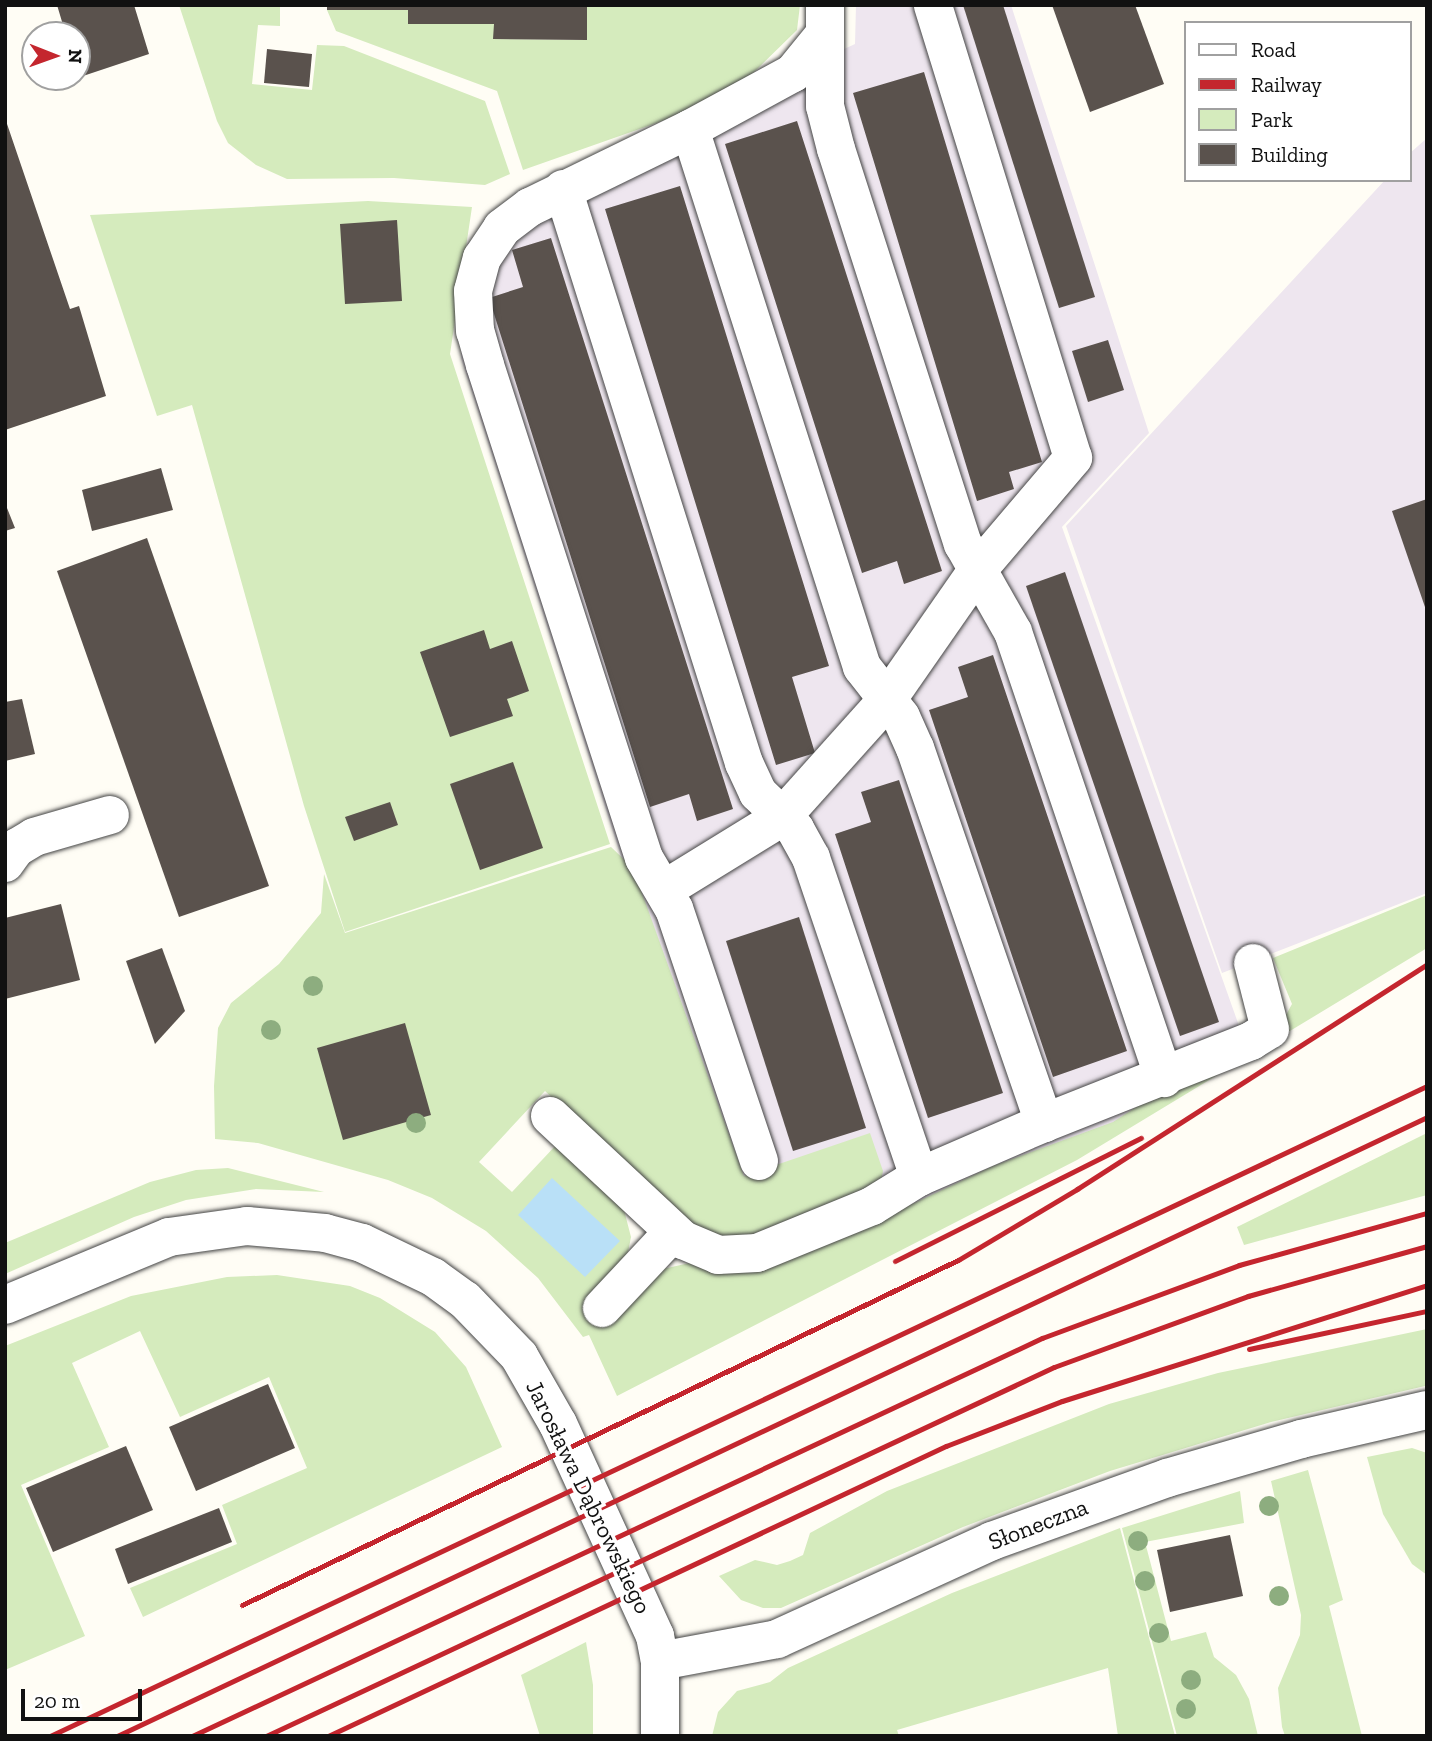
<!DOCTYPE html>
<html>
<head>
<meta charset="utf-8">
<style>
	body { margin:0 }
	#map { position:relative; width:1432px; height:1741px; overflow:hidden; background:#fffdf5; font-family:"Zilla Slab",serif }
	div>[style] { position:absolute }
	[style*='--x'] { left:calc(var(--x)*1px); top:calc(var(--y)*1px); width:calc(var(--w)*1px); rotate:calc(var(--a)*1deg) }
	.industrial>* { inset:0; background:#eee6ef }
	.green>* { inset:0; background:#d5ebbd }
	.water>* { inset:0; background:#b9e0f7 }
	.building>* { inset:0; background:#5a524d }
	.roads { filter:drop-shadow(0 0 2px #444) drop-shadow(0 0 2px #444) }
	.minor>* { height:38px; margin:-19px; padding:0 19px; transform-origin:19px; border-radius:19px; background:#fff }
	.rail>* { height:5px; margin:-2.5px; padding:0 2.5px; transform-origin:2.5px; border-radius:2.5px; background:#c4262e }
	.trees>* { width:20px; height:20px; margin:-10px; border-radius:50%; background:#8dad7f }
	span { translate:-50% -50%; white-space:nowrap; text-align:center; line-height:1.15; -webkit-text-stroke:7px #fff; paint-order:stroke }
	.street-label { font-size:24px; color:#111 }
	.frame { position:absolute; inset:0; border:7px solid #111; pointer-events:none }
	.legend { position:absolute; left:1184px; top:21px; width:228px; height:161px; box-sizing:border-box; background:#fff; border:2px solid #a0a0a0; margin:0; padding:9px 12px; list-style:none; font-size:21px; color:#111 }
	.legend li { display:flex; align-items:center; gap:14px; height:35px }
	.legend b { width:35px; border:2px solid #a0a0a0 }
	.north { position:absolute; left:21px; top:21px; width:70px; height:70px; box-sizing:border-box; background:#fff; border:2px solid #a0a0a0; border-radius:50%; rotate:91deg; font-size:19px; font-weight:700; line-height:28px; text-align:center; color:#111 }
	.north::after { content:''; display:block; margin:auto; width:24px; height:32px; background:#c4262e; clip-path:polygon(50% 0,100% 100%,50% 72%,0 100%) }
	.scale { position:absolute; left:21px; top:1689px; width:121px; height:32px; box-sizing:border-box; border:4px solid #111; border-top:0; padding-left:9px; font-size:21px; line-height:24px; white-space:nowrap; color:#111; -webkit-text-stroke:5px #fff; paint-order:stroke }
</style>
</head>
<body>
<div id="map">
	<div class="industrial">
		<i style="clip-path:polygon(856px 5px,1011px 5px,1149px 433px,1062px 527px,1249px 1054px,765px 1305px,461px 358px,463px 290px,561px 181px,855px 44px)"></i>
		<i style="clip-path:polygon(1427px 138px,1427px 893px,1222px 973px,1066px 526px,1385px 180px,1409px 180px,1409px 154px)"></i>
	</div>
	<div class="green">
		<i style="clip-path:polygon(179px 5px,280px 5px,280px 26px,258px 25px,252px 84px,312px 90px,317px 45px,344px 46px,485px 101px,510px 174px,485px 185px,394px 178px,287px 179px,256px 165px,228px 143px,217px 121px)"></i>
		<i style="clip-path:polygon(587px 5px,800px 5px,797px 30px,745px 81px,668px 119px,523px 170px,497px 91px,336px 31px,327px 10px,408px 10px,408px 24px,494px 24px,494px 39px,586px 40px)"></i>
		<i style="clip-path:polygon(368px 201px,472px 207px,450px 354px,610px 844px,345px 932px,304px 806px,192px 405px,157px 416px,90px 215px)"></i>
		<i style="clip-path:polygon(611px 847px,633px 868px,744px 1176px,870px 1133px,883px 1171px,880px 1185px,765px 1235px,726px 1240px,684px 1221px,545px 1091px,479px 1162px,512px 1192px,557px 1144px,624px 1210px,631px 1237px,627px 1257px,582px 1307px,604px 1328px,663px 1269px,878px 1220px,993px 1166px,1113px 1122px,1190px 1072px,1275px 1035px,1292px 1004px,1273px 958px,1427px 895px,1427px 948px,1077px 1160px,617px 1396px,589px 1335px,583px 1337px,538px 1278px,486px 1231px,432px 1198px,388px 1180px,258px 1143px,215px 1139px,214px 1086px,218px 1028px,231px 1003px,279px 964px,321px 913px,324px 874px,345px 933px)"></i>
		<i style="clip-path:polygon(1427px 1133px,1427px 1195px,1244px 1245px,1237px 1227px)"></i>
		<i style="clip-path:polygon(228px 1168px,324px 1192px,256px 1189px,186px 1200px,134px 1217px,5px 1274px,5px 1243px,150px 1182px,196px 1170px)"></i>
		<i style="clip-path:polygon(277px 1275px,350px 1286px,380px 1298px,435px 1332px,466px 1367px,502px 1447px,143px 1617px,130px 1588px,237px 1544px,222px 1505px,307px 1468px,269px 1377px,180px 1417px,140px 1331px,72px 1363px,109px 1447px,21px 1485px,85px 1636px,5px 1670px,5px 1346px,131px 1296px,227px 1277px)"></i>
		<i style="clip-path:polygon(1427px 1329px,1425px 1386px,1271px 1422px,1110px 1471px,963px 1527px,781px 1608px,763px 1608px,741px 1600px,719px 1576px,755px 1560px,777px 1565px,790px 1561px,803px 1555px,810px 1533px,887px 1491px,1109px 1404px,1218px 1373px)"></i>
		<i style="clip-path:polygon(1412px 1448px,1427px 1453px,1427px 1575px,1412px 1564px,1383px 1514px,1367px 1457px)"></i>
		<i style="clip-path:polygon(1308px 1470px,1343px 1600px,1329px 1606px,1362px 1736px,1285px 1736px,1282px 1727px,1278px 1688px,1300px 1635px,1301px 1615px,1271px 1481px)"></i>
		<i style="clip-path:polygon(1240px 1491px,1244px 1523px,1145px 1542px,1171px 1641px,1206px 1632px,1214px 1657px,1236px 1675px,1249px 1699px,1258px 1736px,1177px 1736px,1122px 1528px)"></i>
		<i style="clip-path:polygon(1120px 1528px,1175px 1736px,1118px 1736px,1108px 1668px,897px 1730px,899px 1736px,712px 1736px,718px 1712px,737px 1691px,770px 1682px,788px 1668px,952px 1593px)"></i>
		<i style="clip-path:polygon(586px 1642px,593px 1685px,593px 1736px,540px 1736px,521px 1675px)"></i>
	</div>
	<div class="water">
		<i style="clip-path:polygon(552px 1178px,620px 1241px,585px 1277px,518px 1215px)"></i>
	</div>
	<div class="building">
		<i style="clip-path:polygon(57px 5px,134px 5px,149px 54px,80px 77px,77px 35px,66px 35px)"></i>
		<i style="clip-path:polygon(327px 5px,587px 5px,587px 40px,493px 39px,494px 24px,408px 24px,408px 10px,327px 10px)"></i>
		<i style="clip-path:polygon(963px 5px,1003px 5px,1095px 297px,1059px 308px)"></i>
		<i style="clip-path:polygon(1052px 5px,1135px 5px,1164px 84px,1090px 112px)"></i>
		<i style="clip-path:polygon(267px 49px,312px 54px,309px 87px,264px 83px)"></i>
		<i style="clip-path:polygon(924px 72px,1042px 462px,1009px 472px,1014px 489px,977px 501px,853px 93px)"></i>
		<i style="clip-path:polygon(5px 118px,70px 309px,79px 306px,106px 396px,5px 430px)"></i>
		<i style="clip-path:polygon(797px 121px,942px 571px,904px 584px,897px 561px,862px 573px,725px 144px)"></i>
		<i style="clip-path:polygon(680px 186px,829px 666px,792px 677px,815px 753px,776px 765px,605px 209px)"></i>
		<i style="clip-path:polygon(397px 220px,402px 301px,345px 304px,340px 224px)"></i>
		<i style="clip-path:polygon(551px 238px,733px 809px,697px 821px,689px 794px,650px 807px,489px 298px,523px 287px,512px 250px)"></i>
		<i style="clip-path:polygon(1108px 340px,1124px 390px,1088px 402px,1072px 351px)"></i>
		<i style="clip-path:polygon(161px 468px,173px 510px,92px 531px,82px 490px)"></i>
		<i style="clip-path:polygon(1427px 499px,1427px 610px,1426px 610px,1392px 511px)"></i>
		<i style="clip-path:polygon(5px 503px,15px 528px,5px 531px)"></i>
		<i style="clip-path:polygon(147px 538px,269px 886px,179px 917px,57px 571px)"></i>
		<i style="clip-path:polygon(1065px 572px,1219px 1022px,1180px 1036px,1026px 586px)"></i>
		<i style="clip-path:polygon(484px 630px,490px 649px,512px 641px,529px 691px,507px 699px,513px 716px,450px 737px,420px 652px)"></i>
		<i style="clip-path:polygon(993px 655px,1127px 1051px,1053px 1077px,929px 710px,968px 697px,958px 667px)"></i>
		<i style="clip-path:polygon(22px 699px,35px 754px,5px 761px,5px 702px)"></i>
		<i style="clip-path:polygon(513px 762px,543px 848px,480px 870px,450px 784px)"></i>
		<i style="clip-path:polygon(899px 780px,1003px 1093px,928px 1118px,835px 834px,871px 822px,861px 792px)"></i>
		<i style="clip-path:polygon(390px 802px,398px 825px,354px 841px,345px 817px)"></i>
		<i style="clip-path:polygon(61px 904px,80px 980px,5px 999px,5px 918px)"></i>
		<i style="clip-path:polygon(799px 917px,866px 1128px,793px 1151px,726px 941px)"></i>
		<i style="clip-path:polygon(162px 948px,185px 1011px,155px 1044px,126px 961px)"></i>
		<i style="clip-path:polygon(405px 1023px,431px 1115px,343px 1140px,317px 1048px)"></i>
		<i style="clip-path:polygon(268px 1384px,295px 1448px,196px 1491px,169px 1427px)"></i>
		<i style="clip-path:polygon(126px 1446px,153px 1510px,53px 1552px,26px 1488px)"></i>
		<i style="clip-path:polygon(219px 1508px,232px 1542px,128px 1584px,115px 1549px)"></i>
		<i style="clip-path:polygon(1230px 1535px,1243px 1596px,1170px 1612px,1157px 1550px)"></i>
	</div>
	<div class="roads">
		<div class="minor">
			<i style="--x:825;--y:5;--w:101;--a:90"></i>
			<i style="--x:825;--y:106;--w:44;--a:75.7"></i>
			<i style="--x:836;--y:149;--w:415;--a:72.2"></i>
			<i style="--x:963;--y:544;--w:101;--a:60.4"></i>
			<i style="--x:1013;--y:632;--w:471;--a:71.3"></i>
			<i style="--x:690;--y:129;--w:565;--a:72.27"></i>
			<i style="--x:862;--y:667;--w:63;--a:52"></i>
			<i style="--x:901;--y:717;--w:34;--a:66"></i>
			<i style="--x:915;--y:748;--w:397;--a:71"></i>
			<i style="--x:563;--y:189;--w:602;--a:72.5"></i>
			<i style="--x:744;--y:763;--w:33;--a:65"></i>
			<i style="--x:758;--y:793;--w:52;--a:44.2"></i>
			<i style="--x:795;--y:829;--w:33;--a:61"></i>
			<i style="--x:811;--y:858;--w:337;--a:71.3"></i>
			<i style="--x:5;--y:863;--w:19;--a:-54"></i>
			<i style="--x:16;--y:848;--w:21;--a:-31"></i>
			<i style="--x:34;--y:837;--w:79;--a:-16.1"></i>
			<i style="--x:665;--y:889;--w:137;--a:-31.6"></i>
			<i style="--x:782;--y:817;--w:157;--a:-48.1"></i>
			<i style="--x:887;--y:700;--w:156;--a:-55.2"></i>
			<i style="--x:976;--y:572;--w:150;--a:-49.6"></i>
			<i style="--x:1073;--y:458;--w:474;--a:-107.2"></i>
			<i style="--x:550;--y:1116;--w:182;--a:43"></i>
			<i style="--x:683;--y:1240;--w:38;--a:23"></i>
			<i style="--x:718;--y:1255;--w:39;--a:-3"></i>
			<i style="--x:757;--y:1253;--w:124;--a:-22.2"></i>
			<i style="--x:872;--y:1206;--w:55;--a:-31.7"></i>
			<i style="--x:919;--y:1177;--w:136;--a:-23.4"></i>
			<i style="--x:1044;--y:1123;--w:223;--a:-21.6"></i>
			<i style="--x:1251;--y:1041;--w:22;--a:-32"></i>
			<i style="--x:1270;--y:1029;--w:68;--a:-104.4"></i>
			<i style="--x:759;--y:1161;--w:266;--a:-108.6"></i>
			<i style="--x:674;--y:909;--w:59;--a:-120.5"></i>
			<i style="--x:644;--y:858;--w:518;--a:-107.88"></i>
			<i style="--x:485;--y:365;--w:35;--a:-106"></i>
			<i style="--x:475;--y:331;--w:40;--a:-92.9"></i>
			<i style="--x:473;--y:291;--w:34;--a:-75"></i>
			<i style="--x:482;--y:258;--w:36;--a:-56"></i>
			<i style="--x:502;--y:228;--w:35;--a:-37"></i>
			<i style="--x:530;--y:207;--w:178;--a:-26"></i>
			<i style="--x:690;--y:129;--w:117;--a:-28.5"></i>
			<i style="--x:793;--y:73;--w:49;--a:-50.8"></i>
			<i style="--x:5;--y:1305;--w:178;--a:-22.5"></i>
			<i style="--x:169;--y:1237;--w:79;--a:-8"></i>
			<i style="--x:247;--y:1226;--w:78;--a:5.1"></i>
			<i style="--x:325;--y:1233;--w:38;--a:15"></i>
			<i style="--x:362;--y:1243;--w:79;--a:25.6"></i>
			<i style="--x:433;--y:1277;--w:39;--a:36"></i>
			<i style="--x:465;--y:1300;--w:78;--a:46"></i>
			<i style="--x:519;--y:1356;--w:78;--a:60.2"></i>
			<i style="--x:558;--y:1424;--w:233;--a:65.4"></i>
			<i style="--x:655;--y:1636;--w:25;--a:79"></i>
			<i style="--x:660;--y:1661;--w:75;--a:90"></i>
			<i style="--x:602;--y:1308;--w:104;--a:-46.9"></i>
			<i style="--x:660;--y:1661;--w:119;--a:-10.6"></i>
			<i style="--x:777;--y:1639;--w:236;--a:-24.5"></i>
			<i style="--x:992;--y:1541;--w:186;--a:-19.8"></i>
			<i style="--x:1167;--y:1478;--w:140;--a:-16.2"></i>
			<i style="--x:1301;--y:1439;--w:129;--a:-13"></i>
		</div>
	</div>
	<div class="rail">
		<i style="--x:895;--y:1261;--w:275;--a:-26.6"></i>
		<i style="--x:1249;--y:1349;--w:182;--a:-12.1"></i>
		<i style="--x:242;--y:1605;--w:795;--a:-25.73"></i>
		<i style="--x:958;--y:1260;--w:139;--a:-30.8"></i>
		<i style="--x:1077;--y:1189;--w:416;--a:-32.7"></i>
		<i style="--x:50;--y:1736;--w:1523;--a:-25.27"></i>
		<i style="--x:117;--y:1736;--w:1449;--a:-25.29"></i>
		<i style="--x:192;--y:1736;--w:939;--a:-25.09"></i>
		<i style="--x:1042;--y:1338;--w:210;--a:-20.3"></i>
		<i style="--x:1239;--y:1265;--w:195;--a:-15.5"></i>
		<i style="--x:266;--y:1736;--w:870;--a:-25.09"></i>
		<i style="--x:1054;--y:1367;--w:207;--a:-20.1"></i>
		<i style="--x:1248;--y:1296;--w:186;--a:-15.6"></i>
		<i style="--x:328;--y:1736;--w:683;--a:-25.14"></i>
		<i style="--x:946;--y:1446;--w:124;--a:-21.2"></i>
		<i style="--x:1062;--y:1401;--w:383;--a:-17.6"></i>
	</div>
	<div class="trees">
		<i style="left:313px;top:986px"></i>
		<i style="left:271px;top:1030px"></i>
		<i style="left:416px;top:1123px"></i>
		<i style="left:1269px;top:1506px"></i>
		<i style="left:1138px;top:1541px"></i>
		<i style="left:1145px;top:1581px"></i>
		<i style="left:1279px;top:1596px"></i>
		<i style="left:1159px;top:1633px"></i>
		<i style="left:1191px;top:1680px"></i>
		<i style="left:1186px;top:1709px"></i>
	</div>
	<div class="street-label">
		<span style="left:589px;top:1497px;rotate:64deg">Jarosława Dąbrowskiego</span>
		<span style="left:1038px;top:1524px;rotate:-21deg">Słoneczna</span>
	</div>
	<div class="frame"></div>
	<ul class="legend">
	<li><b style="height:9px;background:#fff"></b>Road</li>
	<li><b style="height:9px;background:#c4262e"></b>Railway</li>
	<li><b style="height:19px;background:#d5ebbd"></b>Park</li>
	<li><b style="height:19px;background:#5a524d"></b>Building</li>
	</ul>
	<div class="north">N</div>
	<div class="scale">20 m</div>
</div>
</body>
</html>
